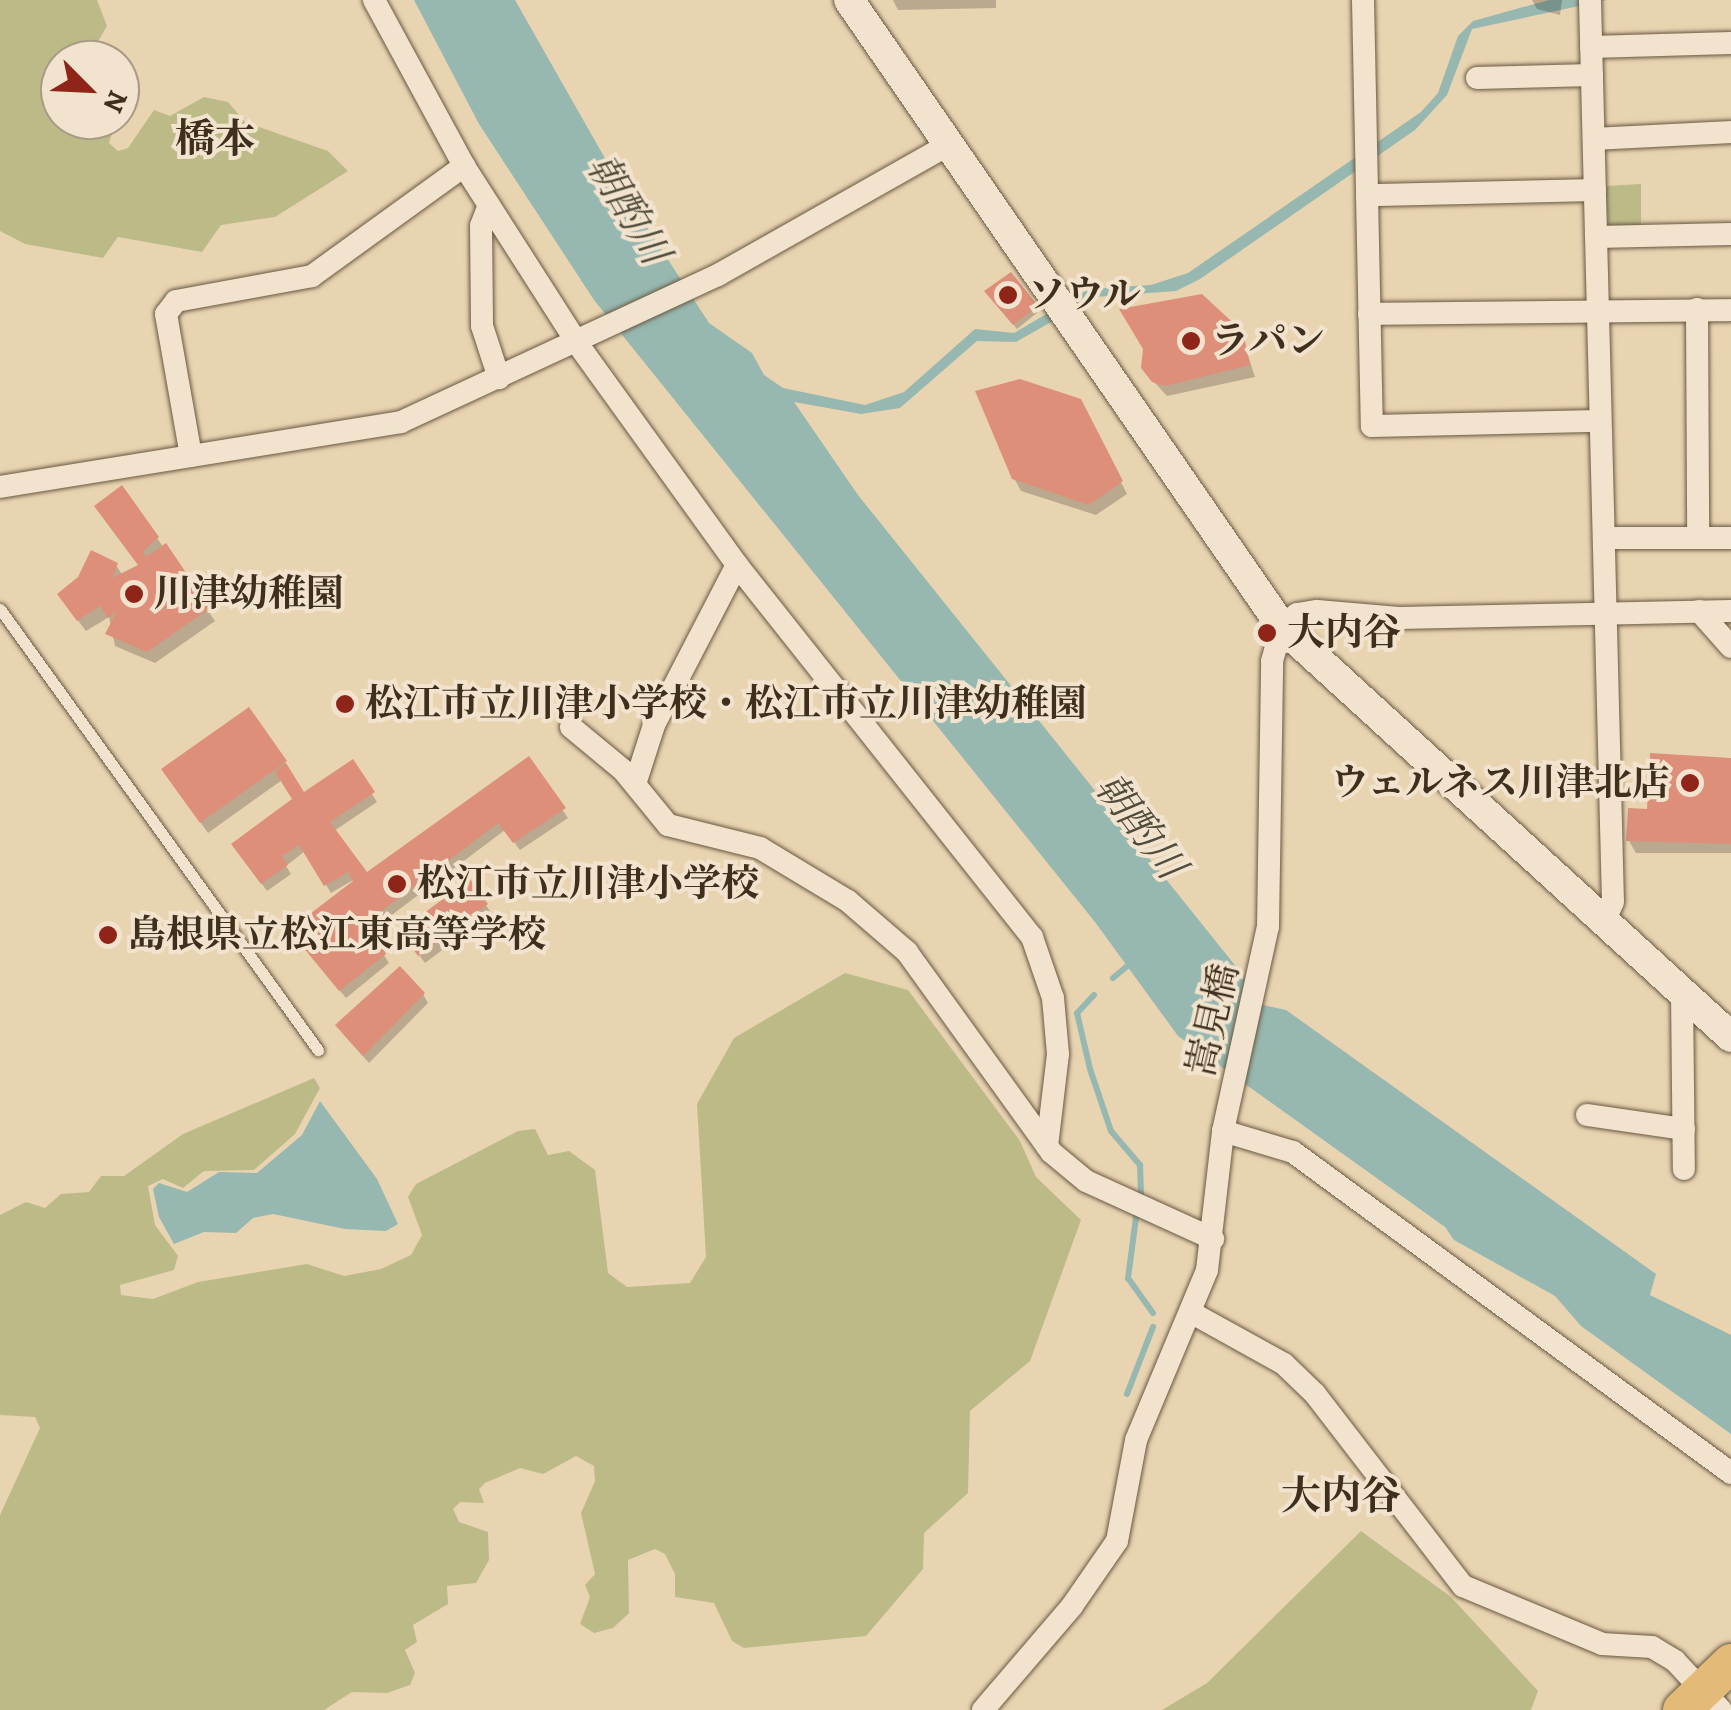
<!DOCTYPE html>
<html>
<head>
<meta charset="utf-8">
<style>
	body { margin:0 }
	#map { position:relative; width:1731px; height:1710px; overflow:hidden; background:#e9d4b2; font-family:Alegreya,"Noto Serif JP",serif }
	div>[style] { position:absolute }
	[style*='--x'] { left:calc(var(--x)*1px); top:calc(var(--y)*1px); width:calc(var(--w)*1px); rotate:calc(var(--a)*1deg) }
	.green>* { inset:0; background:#bcbb88 }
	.water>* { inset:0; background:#97b8b0 }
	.shadow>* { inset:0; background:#0003 }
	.stream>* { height:6px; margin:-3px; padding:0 3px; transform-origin:3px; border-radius:3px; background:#97b8b0 }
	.building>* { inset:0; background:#dd8f79 }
	.roads { filter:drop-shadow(0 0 2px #695942) drop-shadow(0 0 2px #695942) }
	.service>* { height:11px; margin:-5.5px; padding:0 5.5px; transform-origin:5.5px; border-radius:5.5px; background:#f1e3cd }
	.minor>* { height:22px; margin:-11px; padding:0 11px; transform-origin:11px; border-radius:11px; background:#f1e3cd }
	.tertiary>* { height:30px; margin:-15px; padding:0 15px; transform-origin:15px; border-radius:15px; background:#f1e3cd }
	.primary>* { height:38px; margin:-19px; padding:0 19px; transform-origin:19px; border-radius:19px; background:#e4ba79 }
	.dots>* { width:28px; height:28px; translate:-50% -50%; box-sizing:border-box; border:5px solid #f1e3cd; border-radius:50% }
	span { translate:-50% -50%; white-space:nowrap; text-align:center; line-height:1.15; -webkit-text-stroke:8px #f1e3cd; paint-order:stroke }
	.poi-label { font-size:38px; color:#3e301c; font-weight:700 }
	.left { translate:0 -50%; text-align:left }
	.right { translate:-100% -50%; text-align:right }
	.street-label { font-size:38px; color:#3e301c }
	.neighbourhood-label { font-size:40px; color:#3e301c; font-weight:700 }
	.water-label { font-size:40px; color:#504b3a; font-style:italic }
	.north { position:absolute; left:40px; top:40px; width:100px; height:100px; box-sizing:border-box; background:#f1e3cd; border:2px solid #a99b86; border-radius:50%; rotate:114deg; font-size:28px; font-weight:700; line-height:40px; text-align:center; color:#3e301c }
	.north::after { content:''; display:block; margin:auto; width:35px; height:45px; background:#8f2418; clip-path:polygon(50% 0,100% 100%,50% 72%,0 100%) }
</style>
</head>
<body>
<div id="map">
	<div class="green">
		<i style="clip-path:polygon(0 0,97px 0,107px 26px,93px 50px,105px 57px,60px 60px,60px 120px,116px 120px,109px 143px,118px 151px,128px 148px,154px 110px,170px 116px,204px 97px,228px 102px,245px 122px,328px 151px,348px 171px,275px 217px,221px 225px,202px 252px,118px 237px,103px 258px,25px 244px,0 231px)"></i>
		<i style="clip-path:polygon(1641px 184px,1641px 228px,1609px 229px,1605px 186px)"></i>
		<i style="clip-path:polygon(845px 973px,908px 990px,1020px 1141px,1036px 1177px,1081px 1220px,1030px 1361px,970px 1411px,968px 1493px,924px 1533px,923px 1569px,866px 1636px,744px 1648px,732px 1641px,714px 1603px,675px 1597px,675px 1574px,665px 1554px,655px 1549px,628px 1560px,629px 1613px,613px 1628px,594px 1633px,580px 1624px,590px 1597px,585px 1585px,595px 1574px,581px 1513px,595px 1481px,594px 1466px,576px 1456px,543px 1474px,520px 1468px,485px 1483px,479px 1489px,484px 1503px,460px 1502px,453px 1509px,459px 1522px,488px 1532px,489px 1560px,476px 1583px,447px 1586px,448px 1604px,413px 1625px,417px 1642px,405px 1650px,415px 1673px,410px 1685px,387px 1693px,352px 1692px,324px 1710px,0 1710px,0 1515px,40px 1428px,35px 1417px,0 1415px,0 1215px,26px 1202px,45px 1208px,61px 1194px,89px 1192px,101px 1176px,124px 1176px,183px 1134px,314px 1078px,320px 1088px,295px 1134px,254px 1170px,204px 1171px,183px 1188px,163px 1179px,148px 1186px,155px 1225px,178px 1256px,174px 1270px,120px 1285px,121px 1295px,153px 1299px,198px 1282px,307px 1264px,344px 1276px,381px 1269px,411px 1255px,422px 1235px,408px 1197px,416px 1184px,518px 1131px,535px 1129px,548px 1155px,569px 1151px,595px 1170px,608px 1273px,627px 1287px,690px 1283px,706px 1257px,697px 1104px,734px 1038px)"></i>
		<i style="clip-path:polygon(1361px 1531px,1451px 1597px,1538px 1691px,1531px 1710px,1162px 1710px,1207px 1683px)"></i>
	</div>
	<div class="water">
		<i style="clip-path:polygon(414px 0,515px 0,623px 190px,709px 323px,752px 353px,764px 375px,783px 388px,865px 405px,904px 392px,975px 329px,1014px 333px,1089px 289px,1151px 285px,1188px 273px,1421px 112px,1438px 93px,1458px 36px,1473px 21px,1549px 0,1607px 0,1472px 29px,1447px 95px,1415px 130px,1200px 279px,1176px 291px,1095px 297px,1016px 342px,977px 341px,900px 408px,861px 414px,794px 402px,858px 495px,1246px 979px,1240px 1000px,1286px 1010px,1656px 1274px,1650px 1295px,1731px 1335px,1731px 1434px,1581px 1326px,1555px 1296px,1454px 1240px,1445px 1227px,1178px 1036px,1095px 922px,594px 300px,479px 124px)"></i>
		<i style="clip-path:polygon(320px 1101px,377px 1179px,398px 1224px,386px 1231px,345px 1229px,273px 1214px,253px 1218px,236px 1233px,204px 1232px,174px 1244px,159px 1217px,153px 1189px,159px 1183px,187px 1192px,219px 1172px,257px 1173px,302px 1135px)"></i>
	</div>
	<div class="shadow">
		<i style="clip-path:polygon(996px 0,996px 8px,898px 10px,893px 0)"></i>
		<i style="clip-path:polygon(1532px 0,1562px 0,1560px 15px,1537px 9px)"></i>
		<i style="clip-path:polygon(990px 296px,1036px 308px,1038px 312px,1017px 329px)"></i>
		<i style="clip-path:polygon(1241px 334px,1255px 377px,1167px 396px,1146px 373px,1145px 349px)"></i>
		<i style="clip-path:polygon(1087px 414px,1127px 494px,1096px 515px,1021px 491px,1014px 478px)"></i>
		<i style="clip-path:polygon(104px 519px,157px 538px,215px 621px,155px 663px,115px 646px,109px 617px,86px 631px,67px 606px,116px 565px,123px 576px,140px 566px)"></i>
		<i style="clip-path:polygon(528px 759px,568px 818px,520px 850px,505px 830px,369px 932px,389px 963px,346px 998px,297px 939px,355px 879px,331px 893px,305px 851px,286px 866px,291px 874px,267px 891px,239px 853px,295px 800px,282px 780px,208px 833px,171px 781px,285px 762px,303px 796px,352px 763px,377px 802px,334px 831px,367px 876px)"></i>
		<i style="clip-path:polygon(1731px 760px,1731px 853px,1636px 853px,1629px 841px,1650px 812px)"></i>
		<i style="clip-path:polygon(486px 905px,491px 913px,425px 963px,408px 940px)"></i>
		<i style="clip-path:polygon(423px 994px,428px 1003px,369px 1063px,343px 1034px)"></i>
	</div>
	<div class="stream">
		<i style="--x:1113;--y:978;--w:23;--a:-40"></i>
		<i style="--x:1094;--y:995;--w:25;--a:133"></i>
		<i style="--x:1077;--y:1013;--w:57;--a:76.9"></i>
		<i style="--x:1090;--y:1069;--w:65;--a:71.3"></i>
		<i style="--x:1111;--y:1131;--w:45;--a:49.5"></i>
		<i style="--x:1140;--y:1165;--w:30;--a:88"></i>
		<i style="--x:1137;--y:1210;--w:69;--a:97.5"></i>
		<i style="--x:1128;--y:1278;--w:43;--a:54.5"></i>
		<i style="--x:1127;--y:1394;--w:72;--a:-68.8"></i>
	</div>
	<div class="building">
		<i style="clip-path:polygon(1011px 272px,1038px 306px,1013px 325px,984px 291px)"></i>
		<i style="clip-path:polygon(1202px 294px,1243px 332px,1250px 365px,1165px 386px,1152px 382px,1141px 368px,1143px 349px,1119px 309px)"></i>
		<i style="clip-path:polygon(1020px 379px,1081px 399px,1123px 481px,1089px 505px,1012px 479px,975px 391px)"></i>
		<i style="clip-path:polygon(122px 485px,159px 537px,143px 551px,146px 557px,166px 543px,210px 608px,147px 652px,105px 634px,117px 611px,108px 618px,100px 606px,77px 621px,57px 594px,78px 577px,91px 550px,118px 563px,112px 578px,138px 565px,94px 506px)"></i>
		<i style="clip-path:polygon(249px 707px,287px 761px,200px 823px,161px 769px)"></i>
		<i style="clip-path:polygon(1650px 753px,1731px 758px,1731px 844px,1626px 841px,1628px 808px,1647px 809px)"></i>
		<i style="clip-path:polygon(529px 756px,566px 808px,513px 843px,498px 823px,367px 922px,386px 954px,339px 991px,289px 930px,353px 881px,348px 872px,324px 886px,299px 845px,282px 856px,288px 865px,261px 884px,231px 844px,292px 799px,275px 772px,286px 763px,304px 792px,353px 759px,375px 792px,330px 822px,367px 872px)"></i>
		<i style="clip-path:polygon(470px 879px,488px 904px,418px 956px,400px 931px)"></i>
		<i style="clip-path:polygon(400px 966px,425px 993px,363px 1056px,335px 1025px)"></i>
	</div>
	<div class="roads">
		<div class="service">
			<i style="--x:0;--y:609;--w:544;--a:54.21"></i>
		</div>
		<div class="minor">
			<i style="--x:374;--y:0;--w:189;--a:61.5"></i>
			<i style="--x:464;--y:166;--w:210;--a:57.4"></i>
			<i style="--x:577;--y:343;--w:274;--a:54.2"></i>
			<i style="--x:1363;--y:0;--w:195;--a:88.8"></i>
			<i style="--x:1590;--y:0;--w:902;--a:88.54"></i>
			<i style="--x:1613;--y:902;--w:21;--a:115"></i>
			<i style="--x:1591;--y:47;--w:140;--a:-1.6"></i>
			<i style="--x:1477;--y:78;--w:115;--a:-1.5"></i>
			<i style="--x:1594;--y:139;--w:137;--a:-2.9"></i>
			<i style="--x:1595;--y:190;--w:228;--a:178.7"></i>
			<i style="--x:1367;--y:195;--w:231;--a:88.8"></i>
			<i style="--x:1372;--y:426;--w:226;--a:-1.3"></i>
			<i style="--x:489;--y:205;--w:22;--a:111"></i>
			<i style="--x:481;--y:226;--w:100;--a:89.4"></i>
			<i style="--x:482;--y:326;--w:55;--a:71.9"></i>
			<i style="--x:1596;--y:237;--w:135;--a:-1.3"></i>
			<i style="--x:1697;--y:309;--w:229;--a:89.7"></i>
			<i style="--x:1369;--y:314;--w:362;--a:-0.6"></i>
			<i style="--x:191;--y:456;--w:144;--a:-100"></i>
			<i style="--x:166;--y:314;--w:16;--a:-52"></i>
			<i style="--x:176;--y:301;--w:138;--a:-10.4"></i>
			<i style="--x:312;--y:276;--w:188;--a:-35.9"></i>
			<i style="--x:0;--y:487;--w:406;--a:-9.2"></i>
			<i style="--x:401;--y:422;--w:349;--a:-24.9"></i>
			<i style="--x:718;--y:275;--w:264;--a:-29.5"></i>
			<i style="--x:1604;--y:538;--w:127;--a:0"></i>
			<i style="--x:1699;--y:611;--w:48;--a:48.4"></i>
			<i style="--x:571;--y:727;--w:67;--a:39.6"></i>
			<i style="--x:623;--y:770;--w:71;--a:50.7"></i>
			<i style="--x:668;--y:825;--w:95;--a:14"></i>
			<i style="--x:760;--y:848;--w:103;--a:31.1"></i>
			<i style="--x:848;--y:901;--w:78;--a:40.8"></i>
			<i style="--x:907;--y:952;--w:246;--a:54.2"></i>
			<i style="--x:1051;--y:1152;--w:45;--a:39.6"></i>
			<i style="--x:1086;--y:1181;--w:140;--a:24.5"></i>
			<i style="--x:635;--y:784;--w:62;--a:-72.1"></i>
			<i style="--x:654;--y:725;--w:180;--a:-62.6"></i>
			<i style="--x:737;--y:565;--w:475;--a:51.6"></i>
			<i style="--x:1032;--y:937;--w:65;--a:71"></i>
			<i style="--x:1053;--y:998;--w:56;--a:84.9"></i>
			<i style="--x:1058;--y:1054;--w:93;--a:96.8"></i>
			<i style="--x:1682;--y:992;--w:177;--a:89.4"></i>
			<i style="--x:1587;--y:1115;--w:98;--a:8.2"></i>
			<i style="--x:1223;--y:1131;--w:73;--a:16.7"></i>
			<i style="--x:1293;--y:1152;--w:543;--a:36.24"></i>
			<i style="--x:1192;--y:1313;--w:105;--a:29"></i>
			<i style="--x:1284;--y:1364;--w:43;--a:44.1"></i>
			<i style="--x:1315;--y:1394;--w:242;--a:52.4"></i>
			<i style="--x:1463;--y:1586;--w:151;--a:22.6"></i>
			<i style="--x:1602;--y:1644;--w:50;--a:3.4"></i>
			<i style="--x:1652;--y:1647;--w:27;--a:31"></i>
			<i style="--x:1675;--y:1661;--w:67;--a:46.8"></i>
			<i style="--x:983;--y:1710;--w:137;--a:-49.4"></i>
			<i style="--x:1072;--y:1606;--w:79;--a:-55.3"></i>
			<i style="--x:1117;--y:1541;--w:103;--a:-79.3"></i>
			<i style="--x:1136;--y:1440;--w:184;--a:-67.3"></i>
			<i style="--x:1207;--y:1270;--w:140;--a:-83.4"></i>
			<i style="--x:1223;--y:1131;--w:209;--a:-77.6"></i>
			<i style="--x:1268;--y:927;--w:266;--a:-89.1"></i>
			<i style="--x:1272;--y:661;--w:35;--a:-74"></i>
			<i style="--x:1282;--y:627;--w:20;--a:-41"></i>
			<i style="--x:1297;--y:614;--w:20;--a:-9"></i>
			<i style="--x:1317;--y:611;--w:82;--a:4.9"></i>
			<i style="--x:1399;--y:618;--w:332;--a:-1.2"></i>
		</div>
		<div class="tertiary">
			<i style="--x:849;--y:0;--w:762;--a:55.37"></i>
			<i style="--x:1282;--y:627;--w:608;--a:42.4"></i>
		</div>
		<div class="primary">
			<i style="--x:1682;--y:1710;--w:68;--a:-43.8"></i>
		</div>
	</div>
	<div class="dots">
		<i style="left:1008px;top:295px;background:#8f2418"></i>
		<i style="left:1191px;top:341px;background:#8f2418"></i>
		<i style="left:134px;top:594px;background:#8f2418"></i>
		<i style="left:1267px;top:633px;background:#8f2418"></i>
		<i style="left:345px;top:704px;background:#8f2418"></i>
		<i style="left:1690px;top:783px;background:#8f2418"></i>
		<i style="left:397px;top:884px;background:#8f2418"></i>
		<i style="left:108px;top:935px;background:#8f2418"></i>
	</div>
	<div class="poi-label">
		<span class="left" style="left:1028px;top:295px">ソウル</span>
		<span class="left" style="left:1211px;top:341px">ラパン</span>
		<span class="left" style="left:154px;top:594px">川津幼稚園</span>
		<span class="left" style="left:1287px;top:633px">大内谷</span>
		<span class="left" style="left:365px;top:704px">松江市立川津小学校・松江市立川津幼稚園</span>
		<span class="right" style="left:1670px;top:783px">ウェルネス川津北店</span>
		<span class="left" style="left:417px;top:884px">松江市立川津小学校</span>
		<span class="left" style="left:128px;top:935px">島根県立松江東高等学校</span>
	</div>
	<div class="street-label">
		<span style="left:1213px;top:1020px;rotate:-77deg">嵩見橋</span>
	</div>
	<div class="neighbourhood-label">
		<span style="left:215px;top:139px">橋本</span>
		<span style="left:1341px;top:1496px">大内谷</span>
	</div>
	<div class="water-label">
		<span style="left:628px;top:209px;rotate:59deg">朝酌川</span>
		<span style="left:1140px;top:826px;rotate:53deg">朝酌川</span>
	</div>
	<div class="north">N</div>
</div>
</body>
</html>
